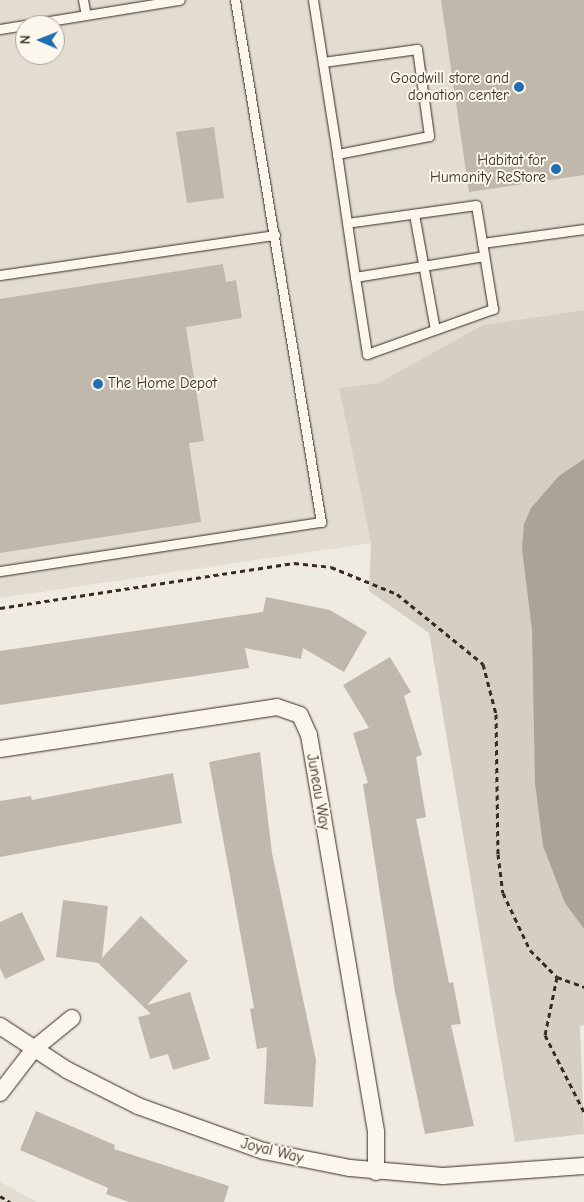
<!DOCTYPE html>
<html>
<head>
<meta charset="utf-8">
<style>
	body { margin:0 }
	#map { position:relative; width:584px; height:1202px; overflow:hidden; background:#f0ebe0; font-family:"Comic Neue",sans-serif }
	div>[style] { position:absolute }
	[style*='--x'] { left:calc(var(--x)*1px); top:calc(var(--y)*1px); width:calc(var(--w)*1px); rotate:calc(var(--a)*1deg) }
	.built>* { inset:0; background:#e2dcd1 }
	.green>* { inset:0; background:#d5cec3 }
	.water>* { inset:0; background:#aca397 }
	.building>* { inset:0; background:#c0b8ad }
	.path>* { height:3px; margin-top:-1.5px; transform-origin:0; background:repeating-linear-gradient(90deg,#3b2a1e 0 5px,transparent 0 9px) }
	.roads { filter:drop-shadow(0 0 1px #3b2a1e) drop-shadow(0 0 1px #3b2a1e) }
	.lane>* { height:9px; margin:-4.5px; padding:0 4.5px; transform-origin:4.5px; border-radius:4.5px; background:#fbf7ec }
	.street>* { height:16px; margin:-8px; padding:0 8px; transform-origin:8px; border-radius:8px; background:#fbf7ec }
	.dots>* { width:14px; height:14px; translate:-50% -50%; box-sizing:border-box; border:2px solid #fbf7ec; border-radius:50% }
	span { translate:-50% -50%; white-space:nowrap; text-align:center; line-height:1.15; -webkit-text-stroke:4px #fbf7ec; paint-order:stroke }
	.poi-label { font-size:15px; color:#3b2a1e }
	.right { translate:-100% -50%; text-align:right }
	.left { translate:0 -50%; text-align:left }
	.street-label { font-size:15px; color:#3b2a1e }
	.north { position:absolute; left:15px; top:15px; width:50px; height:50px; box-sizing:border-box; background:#fbf7ec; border:1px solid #aea59a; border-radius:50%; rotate:271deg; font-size:14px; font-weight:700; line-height:20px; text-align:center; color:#3b2a1e }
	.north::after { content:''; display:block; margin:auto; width:18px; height:22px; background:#1f6fb2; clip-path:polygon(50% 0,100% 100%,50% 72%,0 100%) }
</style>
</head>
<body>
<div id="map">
	<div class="built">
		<i style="clip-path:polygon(evenodd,0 0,584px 0,584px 310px,483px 325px,378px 383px,339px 388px,371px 543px,0 598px,0 0,25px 25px,55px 25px,55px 55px,25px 55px,25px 25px)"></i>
		<i style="clip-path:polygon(0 1182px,37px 1202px,0 1202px)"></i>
	</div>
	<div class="green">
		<i style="clip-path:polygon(584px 310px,584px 1025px,580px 1026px,584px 1134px,515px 1142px,429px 633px,369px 591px,371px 543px,339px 388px,378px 383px,483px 325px)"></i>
	</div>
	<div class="water">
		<i style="clip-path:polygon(584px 459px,584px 929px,565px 903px,543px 846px,535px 783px,532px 630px,522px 549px,524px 524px,531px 508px,559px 476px)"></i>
	</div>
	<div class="building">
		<i style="clip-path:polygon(441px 0,584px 0,584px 175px,469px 192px)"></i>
		<i style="clip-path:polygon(214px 127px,224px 198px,187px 203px,176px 132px)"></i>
		<i style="clip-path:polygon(223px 264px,226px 282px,236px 280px,242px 318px,186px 327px,204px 441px,189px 443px,201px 522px,0 553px,0 299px)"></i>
		<i style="clip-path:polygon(266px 597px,330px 610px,367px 632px,344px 672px,303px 648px,301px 659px,245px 648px,249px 668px,0 705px,0 651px,263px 612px)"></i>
		<i style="clip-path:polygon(390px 657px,411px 692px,404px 696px,422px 755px,416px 757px,426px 817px,416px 819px,449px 983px,453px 982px,461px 1024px,451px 1025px,474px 1126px,425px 1134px,395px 992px,363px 784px,368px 783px,353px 733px,369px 728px,343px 685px)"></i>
		<i style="clip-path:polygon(260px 752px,272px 853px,316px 1060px,313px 1107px,264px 1104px,267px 1047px,257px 1049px,250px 1009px,254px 1008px,209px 762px)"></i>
		<i style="clip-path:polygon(173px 773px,182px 823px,0 857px,0 801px,31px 796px,32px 800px)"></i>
		<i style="clip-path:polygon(63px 900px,108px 906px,102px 958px,141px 916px,188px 961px,147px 1005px,190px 992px,210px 1059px,173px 1070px,168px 1054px,150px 1059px,138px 1017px,151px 1014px,98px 963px,56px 957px)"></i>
		<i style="clip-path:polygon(22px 912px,45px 960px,5px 979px,0 968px,0 922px)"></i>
		<i style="clip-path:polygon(36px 1111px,115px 1145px,114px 1149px,229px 1186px,224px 1202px,129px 1202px,106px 1194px,108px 1188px,20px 1150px)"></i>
	</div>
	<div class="path">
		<i style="--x:0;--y:608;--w:297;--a:-8.7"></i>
		<i style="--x:294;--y:563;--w:37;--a:6"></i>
		<i style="--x:331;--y:567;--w:71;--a:22.2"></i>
		<i style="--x:397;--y:594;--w:111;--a:39.1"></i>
		<i style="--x:483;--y:664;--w:52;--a:75.4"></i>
		<i style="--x:496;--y:714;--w:140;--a:89.2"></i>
		<i style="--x:498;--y:854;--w:39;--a:83"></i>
		<i style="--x:503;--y:893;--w:63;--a:64.7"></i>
		<i style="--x:530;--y:950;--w:38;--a:45"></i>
		<i style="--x:557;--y:977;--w:29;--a:20"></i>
		<i style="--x:557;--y:977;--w:59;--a:101.7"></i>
		<i style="--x:545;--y:1035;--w:86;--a:63.1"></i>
		<i style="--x:0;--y:1196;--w:12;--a:31"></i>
	</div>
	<div class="roads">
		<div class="lane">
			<i style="--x:83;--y:0;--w:15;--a:79"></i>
			<i style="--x:313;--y:0;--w:156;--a:81.1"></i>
			<i style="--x:337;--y:154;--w:124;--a:81.7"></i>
			<i style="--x:355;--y:277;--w:78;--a:81.1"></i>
			<i style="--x:367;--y:354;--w:134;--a:-19.7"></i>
			<i style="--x:493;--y:309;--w:105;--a:-99.3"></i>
			<i style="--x:476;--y:205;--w:130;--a:172.1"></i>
			<i style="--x:0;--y:29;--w:182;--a:-9.2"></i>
			<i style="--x:323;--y:62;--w:95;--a:-7.9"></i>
			<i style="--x:417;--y:49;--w:88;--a:82.1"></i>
			<i style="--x:429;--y:136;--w:94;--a:168.9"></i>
			<i style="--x:414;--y:214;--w:117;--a:79.7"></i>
			<i style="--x:482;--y:243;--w:103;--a:-7.8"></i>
			<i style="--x:0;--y:275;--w:278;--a:-8.3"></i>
			<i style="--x:355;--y:277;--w:131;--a:-9.2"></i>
			<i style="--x:0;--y:571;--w:325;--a:-8.7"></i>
			<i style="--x:321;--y:522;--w:529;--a:-99.36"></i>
		</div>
		<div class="street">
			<i style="--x:0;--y:749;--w:280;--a:-8.6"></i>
			<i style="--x:277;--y:707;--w:24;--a:19"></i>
			<i style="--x:300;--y:715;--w:22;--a:66"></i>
			<i style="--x:309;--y:735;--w:403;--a:80.4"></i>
			<i style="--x:376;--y:1132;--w:40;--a:90"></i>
			<i style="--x:0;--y:1026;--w:80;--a:33.3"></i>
			<i style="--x:67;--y:1070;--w:80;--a:26.9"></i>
			<i style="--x:138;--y:1106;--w:134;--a:19.7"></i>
			<i style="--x:264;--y:1151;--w:88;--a:11.2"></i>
			<i style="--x:350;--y:1168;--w:93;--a:4.9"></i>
			<i style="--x:443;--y:1176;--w:141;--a:-4.1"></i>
			<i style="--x:0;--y:1093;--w:56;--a:-52.3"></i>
			<i style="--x:34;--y:1049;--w:49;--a:-39.2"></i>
		</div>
	</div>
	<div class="dots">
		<i style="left:519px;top:87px;background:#1f6fb2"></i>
		<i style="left:556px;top:169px;background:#1f6fb2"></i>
		<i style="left:98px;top:384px;background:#1f6fb2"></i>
	</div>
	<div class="poi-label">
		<span class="right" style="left:509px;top:87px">Goodwill store and<br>donation center</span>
		<span class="right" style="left:546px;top:169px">Habitat for<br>Humanity ReStore</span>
		<span class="left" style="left:108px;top:384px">The Home Depot</span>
	</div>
	<div class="street-label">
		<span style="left:318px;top:792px;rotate:80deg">Juneau Way</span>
		<span style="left:272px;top:1151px;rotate:14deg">Joyal Way</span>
	</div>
	<div class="north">N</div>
</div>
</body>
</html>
